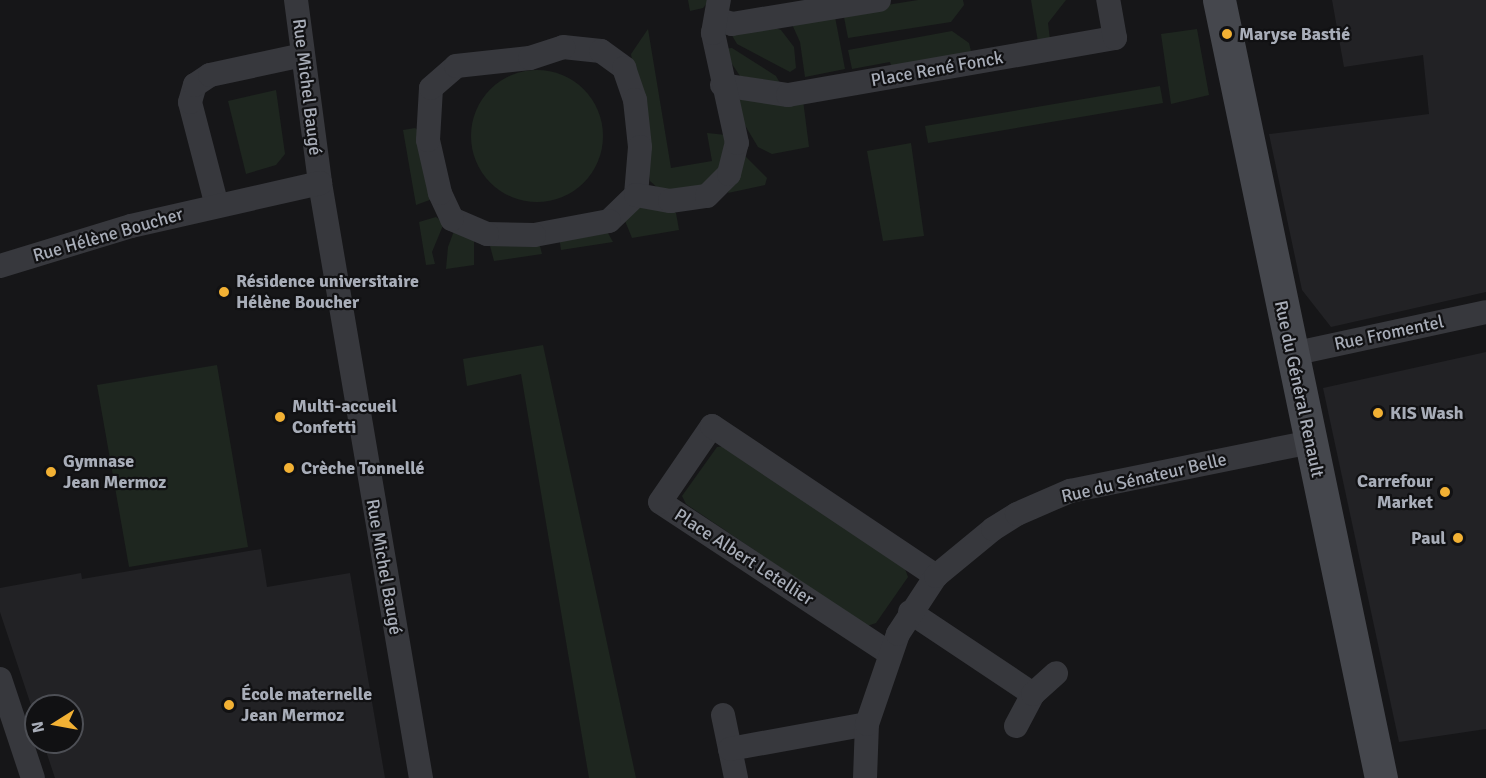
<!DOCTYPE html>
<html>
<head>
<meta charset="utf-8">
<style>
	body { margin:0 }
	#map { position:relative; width:1486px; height:778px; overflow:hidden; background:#161618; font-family:Signika,sans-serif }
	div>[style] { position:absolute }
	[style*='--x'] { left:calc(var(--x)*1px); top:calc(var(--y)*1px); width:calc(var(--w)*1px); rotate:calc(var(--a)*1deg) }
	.built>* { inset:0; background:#222225 }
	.green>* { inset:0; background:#1e261f }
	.round { border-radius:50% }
	.street>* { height:24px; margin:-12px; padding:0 12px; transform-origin:12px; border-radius:12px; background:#37383d }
	.secondary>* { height:33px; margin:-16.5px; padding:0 16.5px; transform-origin:16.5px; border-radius:16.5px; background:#45474d }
	.dots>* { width:16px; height:16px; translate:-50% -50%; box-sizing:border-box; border:3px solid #111113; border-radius:50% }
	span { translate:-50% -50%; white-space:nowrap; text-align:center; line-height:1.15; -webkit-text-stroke:4.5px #111113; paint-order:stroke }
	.poi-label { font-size:18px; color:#a8adb8; font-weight:700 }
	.left { translate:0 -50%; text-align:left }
	.right { translate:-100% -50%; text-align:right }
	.street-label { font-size:18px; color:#a8adb8 }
	.north { position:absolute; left:24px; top:694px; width:60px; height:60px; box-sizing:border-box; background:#111113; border:2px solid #4d4f55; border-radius:50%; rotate:259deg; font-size:16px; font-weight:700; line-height:24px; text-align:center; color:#a8adb8 }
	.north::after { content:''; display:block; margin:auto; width:21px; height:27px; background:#f2b134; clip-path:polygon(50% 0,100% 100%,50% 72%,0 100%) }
</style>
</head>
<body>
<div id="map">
	<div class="built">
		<i style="clip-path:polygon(1332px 0,1486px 0,1486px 292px,1331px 327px,1302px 290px,1269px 134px,1429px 114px,1423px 55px,1344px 67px)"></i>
		<i style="clip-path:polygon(1486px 352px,1486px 729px,1399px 742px,1323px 388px)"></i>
		<i style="clip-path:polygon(261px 549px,267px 587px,350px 573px,385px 778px,55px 778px,43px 742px,72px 742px,72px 706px,36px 706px,36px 720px,0 612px,0 588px,81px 573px,82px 579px)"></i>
	</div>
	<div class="green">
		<i style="clip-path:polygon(688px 0,710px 0,703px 8px,690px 11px)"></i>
		<i style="clip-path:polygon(918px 0,963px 0,964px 5px,951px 22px,848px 38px,843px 12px)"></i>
		<i style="clip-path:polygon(1031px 0,1066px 0,1048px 23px,1050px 40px,1038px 42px)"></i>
		<i style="clip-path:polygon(835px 17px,845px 69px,805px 77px,800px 42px,791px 22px)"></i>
		<i style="clip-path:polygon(773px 27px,781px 30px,794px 47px,796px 68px,790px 72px,737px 44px,730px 32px)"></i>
		<i style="clip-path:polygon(648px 29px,671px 168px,712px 161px,707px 133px,726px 135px,723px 169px,703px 191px,661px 191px,650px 181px,631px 54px)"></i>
		<i style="clip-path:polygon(1197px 29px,1209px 95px,1171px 104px,1161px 34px)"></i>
		<i style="clip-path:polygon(952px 31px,969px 43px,972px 55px,892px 69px,890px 62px,852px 69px,848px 50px)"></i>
		<i style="clip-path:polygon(732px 48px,776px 76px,780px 83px,740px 76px,722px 49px)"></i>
		<i class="round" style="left:471px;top:70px;width:132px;height:132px"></i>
		<i style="clip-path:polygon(1160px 86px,1163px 103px,928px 143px,925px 126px)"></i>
		<i style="clip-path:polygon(276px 90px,285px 154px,276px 165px,246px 174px,228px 101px)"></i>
		<i style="clip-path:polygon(735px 98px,803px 100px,809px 147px,772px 154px,758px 147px,734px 107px)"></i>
		<i style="clip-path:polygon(415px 128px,420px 131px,435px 198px,416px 205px,403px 130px)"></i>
		<i style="clip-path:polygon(911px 143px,924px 236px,883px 241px,867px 151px)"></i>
		<i style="clip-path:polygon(745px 156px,767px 178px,765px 185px,728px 193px)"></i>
		<i style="clip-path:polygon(664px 206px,676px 213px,679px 230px,632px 238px,623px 216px,632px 208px)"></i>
		<i style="clip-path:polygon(436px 217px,444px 223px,432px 252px,435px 264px,426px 265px,419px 222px)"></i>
		<i style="clip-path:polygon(604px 226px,613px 242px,561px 250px,559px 236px)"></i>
		<i style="clip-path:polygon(454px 231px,474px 236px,474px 265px,446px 269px,448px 247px)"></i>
		<i style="clip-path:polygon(489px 242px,539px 242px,542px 254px,494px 261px)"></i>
		<i style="clip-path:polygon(543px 345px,636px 778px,589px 778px,521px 374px,467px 386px,463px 359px)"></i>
		<i style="clip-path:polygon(217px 365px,248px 547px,129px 567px,97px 385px)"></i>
		<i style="clip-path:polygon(725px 446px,904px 566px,908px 577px,876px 623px,867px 626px,686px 504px,682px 496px,717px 447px)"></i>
	</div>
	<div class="street">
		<i style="--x:296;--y:0;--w:185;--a:82.5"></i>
		<i style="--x:320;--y:183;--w:604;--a:80.37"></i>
		<i style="--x:716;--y:19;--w:17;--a:17"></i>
		<i style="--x:732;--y:24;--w:149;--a:-9.3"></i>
		<i style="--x:563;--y:47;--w:38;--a:6"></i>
		<i style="--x:601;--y:51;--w:29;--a:36"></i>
		<i style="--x:624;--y:68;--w:34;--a:71"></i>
		<i style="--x:635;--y:100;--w:47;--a:83.9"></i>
		<i style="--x:640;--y:147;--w:48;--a:94.8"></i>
		<i style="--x:636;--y:195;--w:37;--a:136"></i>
		<i style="--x:609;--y:221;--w:76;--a:169.4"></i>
		<i style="--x:534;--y:235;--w:47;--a:-178.8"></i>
		<i style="--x:487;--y:234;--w:38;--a:-157"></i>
		<i style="--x:452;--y:219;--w:29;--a:-115"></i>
		<i style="--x:440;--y:193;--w:54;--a:-102.8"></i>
		<i style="--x:428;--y:140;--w:52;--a:-86.7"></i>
		<i style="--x:431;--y:88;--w:33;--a:-41"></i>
		<i style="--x:456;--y:66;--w:74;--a:-6.2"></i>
		<i style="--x:530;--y:58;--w:35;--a:-18"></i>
		<i style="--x:722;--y:85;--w:67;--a:8.6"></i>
		<i style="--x:788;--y:95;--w:332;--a:-9.9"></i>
		<i style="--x:1115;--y:38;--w:39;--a:-100"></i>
		<i style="--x:636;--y:195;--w:35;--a:10"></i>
		<i style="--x:670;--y:201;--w:37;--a:-8"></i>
		<i style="--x:707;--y:196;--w:31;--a:-45"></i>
		<i style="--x:729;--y:174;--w:32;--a:-76"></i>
		<i style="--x:737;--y:143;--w:113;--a:-102.3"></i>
		<i style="--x:713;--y:33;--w:34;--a:-80"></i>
		<i style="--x:217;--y:206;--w:107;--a:-104.6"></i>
		<i style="--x:190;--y:102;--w:18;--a:-74"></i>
		<i style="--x:195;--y:85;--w:18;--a:-34"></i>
		<i style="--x:210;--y:75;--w:95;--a:-12.1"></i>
		<i style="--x:0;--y:266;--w:137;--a:-17"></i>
		<i style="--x:131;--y:226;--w:194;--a:-12.8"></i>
		<i style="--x:1292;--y:354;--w:198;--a:-12.2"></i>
		<i style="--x:910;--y:612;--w:148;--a:33.7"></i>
		<i style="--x:889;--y:653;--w:274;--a:-146.6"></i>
		<i style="--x:660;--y:502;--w:92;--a:-55.6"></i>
		<i style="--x:712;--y:426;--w:270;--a:33.8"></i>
		<i style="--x:0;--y:679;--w:104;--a:71.6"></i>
		<i style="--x:723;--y:715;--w:64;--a:78.3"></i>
		<i style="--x:1016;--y:726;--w:36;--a:-62"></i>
		<i style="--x:1033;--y:694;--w:31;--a:-42"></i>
		<i style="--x:730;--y:749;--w:139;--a:-10.3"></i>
		<i style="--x:865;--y:778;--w:54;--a:-87.9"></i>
		<i style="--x:867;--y:724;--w:95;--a:-71"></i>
		<i style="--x:898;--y:634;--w:69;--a:-56.8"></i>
		<i style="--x:936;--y:576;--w:74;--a:-39.5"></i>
		<i style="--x:993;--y:529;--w:28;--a:-32"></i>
		<i style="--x:1017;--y:514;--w:58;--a:-23.5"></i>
		<i style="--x:1070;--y:491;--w:245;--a:-11.5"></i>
	</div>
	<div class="secondary">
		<i style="--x:1219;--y:0;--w:795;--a:78.24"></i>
	</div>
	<div class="dots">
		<i style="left:1227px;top:34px;background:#f2b134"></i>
		<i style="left:224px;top:292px;background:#f2b134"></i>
		<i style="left:1378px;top:413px;background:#f2b134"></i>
		<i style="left:280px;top:417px;background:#f2b134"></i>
		<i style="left:289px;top:468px;background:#f2b134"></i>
		<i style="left:51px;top:472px;background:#f2b134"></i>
		<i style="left:1445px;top:492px;background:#f2b134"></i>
		<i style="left:1458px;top:538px;background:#f2b134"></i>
		<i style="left:229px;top:705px;background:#f2b134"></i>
	</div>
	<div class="poi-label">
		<span class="left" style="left:1239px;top:34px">Maryse Bastié</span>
		<span class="left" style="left:236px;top:292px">Résidence universitaire<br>Hélène Boucher</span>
		<span class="left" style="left:292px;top:417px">Multi-accueil<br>Confetti</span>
		<span class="left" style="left:1390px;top:413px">KIS Wash</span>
		<span class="left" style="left:63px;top:472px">Gymnase<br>Jean Mermoz</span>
		<span class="left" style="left:301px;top:468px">Crèche Tonnellé</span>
		<span class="right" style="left:1433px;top:492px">Carrefour<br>Market</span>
		<span class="right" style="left:1446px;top:538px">Paul</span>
		<span class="left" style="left:241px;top:705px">École maternelle<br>Jean Mermoz</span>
	</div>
	<div class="street-label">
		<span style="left:937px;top:69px;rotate:-10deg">Place René Fonck</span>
		<span style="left:307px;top:87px;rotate:83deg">Rue Michel Baugé</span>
		<span style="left:108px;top:235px;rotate:-16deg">Rue Hélène Boucher</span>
		<span style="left:1389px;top:333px;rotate:-12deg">Rue Fromentel</span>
		<span style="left:1299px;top:389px;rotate:78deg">Rue du Général Renault</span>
		<span style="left:1144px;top:478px;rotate:-13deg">Rue du Sénateur Belle</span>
		<span style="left:744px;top:557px;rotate:33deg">Place Albert Letellier</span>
		<span style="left:384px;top:567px;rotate:80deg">Rue Michel Baugé</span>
	</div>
	<div class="north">N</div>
</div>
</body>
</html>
